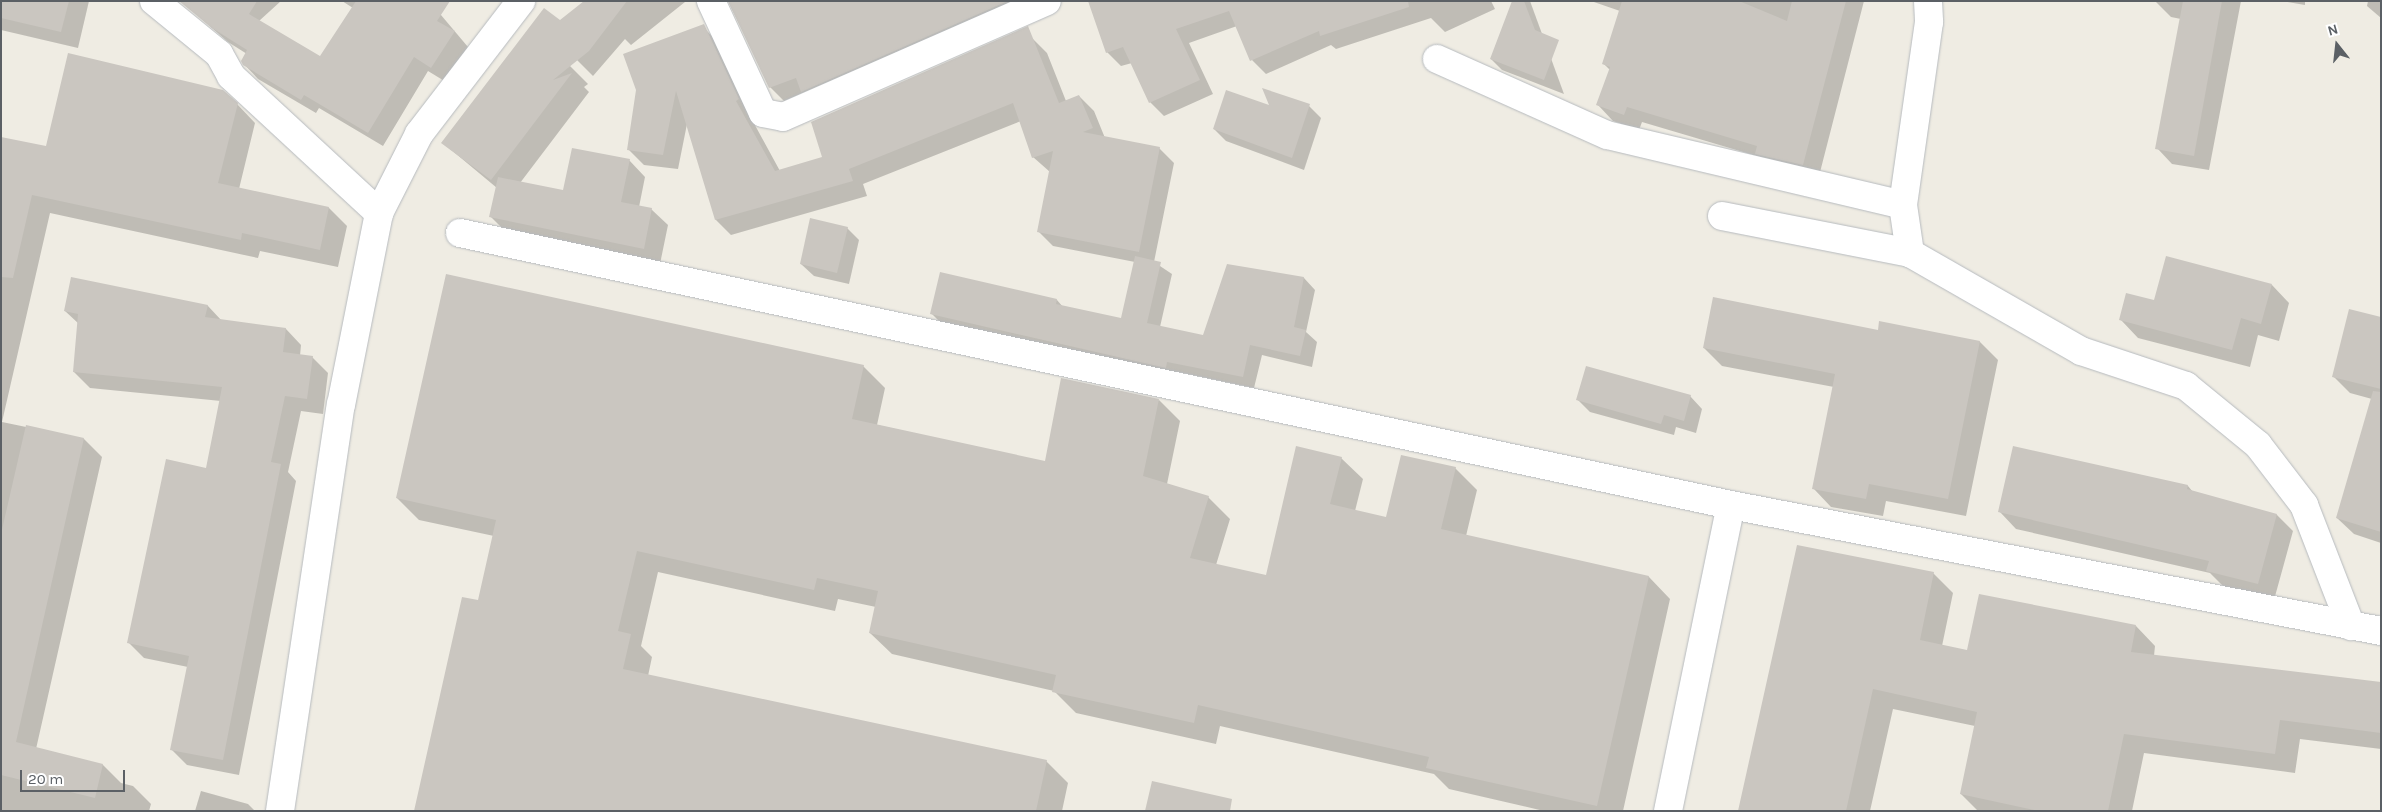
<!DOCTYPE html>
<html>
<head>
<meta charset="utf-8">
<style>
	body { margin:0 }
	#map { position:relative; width:2382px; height:812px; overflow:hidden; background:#efece3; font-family:Karla,sans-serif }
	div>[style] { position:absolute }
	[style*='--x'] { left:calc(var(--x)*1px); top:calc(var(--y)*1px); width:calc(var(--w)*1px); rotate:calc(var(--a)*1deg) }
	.shadow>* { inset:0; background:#0003 }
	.building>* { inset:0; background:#cac6c0 }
	.roads { filter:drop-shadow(0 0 1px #b6babe) drop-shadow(0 0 1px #b6babe) }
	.minor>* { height:28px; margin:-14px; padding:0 14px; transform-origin:14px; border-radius:14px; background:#fff }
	span { translate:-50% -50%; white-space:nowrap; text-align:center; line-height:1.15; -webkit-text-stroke:4px #fff; paint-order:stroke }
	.frame { position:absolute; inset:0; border:2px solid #5b6065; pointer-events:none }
	.north { position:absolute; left:2312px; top:20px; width:50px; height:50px; -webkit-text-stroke:4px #fff; paint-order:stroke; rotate:344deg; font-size:14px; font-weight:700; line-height:20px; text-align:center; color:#5b6065 }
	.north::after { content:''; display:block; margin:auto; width:18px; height:22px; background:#5b6065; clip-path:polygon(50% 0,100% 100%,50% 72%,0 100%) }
	.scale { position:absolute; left:20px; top:770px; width:105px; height:22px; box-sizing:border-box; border:2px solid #5b6065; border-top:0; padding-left:6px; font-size:15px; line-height:18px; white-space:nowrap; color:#5b6065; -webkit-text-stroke:4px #fff; paint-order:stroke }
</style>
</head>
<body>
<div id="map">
	<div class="shadow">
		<i style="clip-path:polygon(1px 1px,89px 1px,78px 48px,1px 30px)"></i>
		<i style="clip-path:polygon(181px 1px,281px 1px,259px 21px,321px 58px,353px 8px,342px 1px,420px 1px,441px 15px,468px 47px,446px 82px,428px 71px,383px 146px,319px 108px,316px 113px,258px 79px,244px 64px,247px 54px,228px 42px)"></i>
		<i style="clip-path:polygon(586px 1px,684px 1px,685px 2px,631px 45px,625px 39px,593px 76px,577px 60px)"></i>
		<i style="clip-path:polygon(728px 1px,1015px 1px,784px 101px,770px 87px)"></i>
		<i style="clip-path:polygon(1126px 1px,1491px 1px,1495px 9px,1445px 32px,1431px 18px,1336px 49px,1331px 45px,1266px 74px,1252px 60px,1237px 26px,1189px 43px,1213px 94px,1164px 116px,1150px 102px,1132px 63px,1121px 66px,1107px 52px)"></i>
		<i style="clip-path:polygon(1513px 1px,1530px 1px,1564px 94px,1502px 70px,1491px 59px)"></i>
		<i style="clip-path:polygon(1591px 1px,1864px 1px,1818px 180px,1772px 169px,1760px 157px,1642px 122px,1639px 130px,1613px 121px,1598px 105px,1610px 70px,1604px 64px,1620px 11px)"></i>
		<i style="clip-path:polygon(2155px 1px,2241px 1px,2209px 170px,2172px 164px,2157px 148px,2181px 19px,2171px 17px)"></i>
		<i style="clip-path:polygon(2282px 1px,2305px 1px,2305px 5px)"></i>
		<i style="clip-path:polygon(2368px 1px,2381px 1px,2381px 18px,2367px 6px)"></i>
		<i style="clip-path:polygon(702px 26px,717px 41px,750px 116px,780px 171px,824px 158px,1032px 38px,1047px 53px,1066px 101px,1079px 96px,1094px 111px,1105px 138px,1159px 148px,1174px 163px,1154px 262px,1172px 274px,1160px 327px,1204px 336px,1228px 265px,1304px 278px,1315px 290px,1306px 332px,1317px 342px,1312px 367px,1262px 355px,1254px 388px,1178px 372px,1177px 379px,943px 325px,932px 314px,1057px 300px,1063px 307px,1122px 319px,1135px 262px,1053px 246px,1038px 231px,1050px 172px,1033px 157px,1021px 121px,863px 184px,867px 196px,731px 235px,716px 220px,687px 124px,678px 169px,644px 165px,629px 150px)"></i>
		<i style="clip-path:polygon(524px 37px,570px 66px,588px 84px,584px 87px,589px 92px,520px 183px,564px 192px,629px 160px,645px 177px,639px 207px,651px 209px,668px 225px,660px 264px,507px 233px,491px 217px,497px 188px,443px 143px)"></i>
		<i style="clip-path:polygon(237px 104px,255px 123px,239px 189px,329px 208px,347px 226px,338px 267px,260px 251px,258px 258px,50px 213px,2px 422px,84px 439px,102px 457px,36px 749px,103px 765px,121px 783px,133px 786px,151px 804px,149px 811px,1px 811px,1px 138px,47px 148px)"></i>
		<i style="clip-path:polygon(1309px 106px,1321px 118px,1304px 170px,1226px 141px,1214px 129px,1272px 107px)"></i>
		<i style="clip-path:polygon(847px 228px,859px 240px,849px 284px,814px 276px,801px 264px)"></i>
		<i style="clip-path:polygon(2272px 285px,2289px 303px,2279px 341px,2258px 335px,2250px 367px,2138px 338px,2121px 320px,2155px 302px)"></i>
		<i style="clip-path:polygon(208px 306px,222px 321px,286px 329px,301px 345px,300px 356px,312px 357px,328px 373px,323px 414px,301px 411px,288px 472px,296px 481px,239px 775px,187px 765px,172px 750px,188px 667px,144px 658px,128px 642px,207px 469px,221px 401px,90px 388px,74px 372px,79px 324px,65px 311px)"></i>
		<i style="clip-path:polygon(2381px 319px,2381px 543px,2354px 534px,2337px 518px,2372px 399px,2350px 393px,2333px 376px)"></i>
		<i style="clip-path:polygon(1879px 331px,1980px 342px,1998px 360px,1966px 516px,1886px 501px,1883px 516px,1831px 507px,1814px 489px,1834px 387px,1722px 366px,1704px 348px)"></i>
		<i style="clip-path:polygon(863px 366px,885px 388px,877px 425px,1046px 463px,1159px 400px,1180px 421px,1167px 484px,1208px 497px,1230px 519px,1216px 565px,1267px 576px,1341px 458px,1363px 479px,1355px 511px,1387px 518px,1455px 468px,1477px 490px,1466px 536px,1649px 577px,1670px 599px,1623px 811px,1544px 811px,1449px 789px,1434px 774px,1220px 726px,1216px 744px,1076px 713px,1054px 691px,892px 654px,870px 633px,876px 607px,838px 599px,835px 611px,658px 572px,641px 646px,652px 657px,648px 676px,1046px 761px,1068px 783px,1062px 811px,416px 811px,479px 602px,494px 536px,419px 520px,397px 498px)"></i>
		<i style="clip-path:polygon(1690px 396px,1702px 409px,1696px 433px,1676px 427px,1674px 435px,1590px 412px,1577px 399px)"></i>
		<i style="clip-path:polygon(2188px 486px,2193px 492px,2277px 515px,2293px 531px,2274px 600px,2224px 587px,2210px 573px,2016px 529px,2000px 512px)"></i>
		<i style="clip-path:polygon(1933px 573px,1953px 593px,1942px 646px,1968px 652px,2136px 626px,2155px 646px,2154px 656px,2381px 684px,2381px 749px,2300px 739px,2295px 773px,2144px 753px,2132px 811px,1978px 811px,1961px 794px,1975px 726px,1893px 709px,1870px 811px,1739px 811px)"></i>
		<i style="clip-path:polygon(201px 791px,248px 804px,255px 811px,195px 811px)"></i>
	</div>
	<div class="building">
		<i style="clip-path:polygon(1px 1px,69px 1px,61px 32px,1px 18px)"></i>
		<i style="clip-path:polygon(179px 1px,257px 1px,249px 14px,320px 56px,356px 1px,450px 1px,437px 21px,455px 31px,431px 68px,414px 57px,368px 133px,304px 95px,301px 100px,243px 65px,241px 61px,247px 50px,212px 28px)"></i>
		<i style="clip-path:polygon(584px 1px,627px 1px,589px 51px,553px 80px,572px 73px,491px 180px,441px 143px,544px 8px,560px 20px)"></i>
		<i style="clip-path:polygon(728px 1px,1008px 1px,801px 92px,796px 78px,769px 88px)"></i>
		<i style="clip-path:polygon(1088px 1px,1408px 1px,1409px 7px,1320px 36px,1319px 31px,1250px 61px,1229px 11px,1176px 29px,1200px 80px,1149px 103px,1123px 47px,1106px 53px)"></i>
		<i style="clip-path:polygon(1512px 1px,1524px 1px,1535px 30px,1559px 40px,1544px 80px,1490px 59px)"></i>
		<i style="clip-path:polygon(1622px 1px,1739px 1px,1787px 21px,1792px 1px,1846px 1px,1803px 165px,1755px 154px,1757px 146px,1627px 107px,1624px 115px,1596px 105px,1610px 67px,1602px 64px)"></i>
		<i style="clip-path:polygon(2183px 1px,2222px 1px,2194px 156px,2155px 149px)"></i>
		<i style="clip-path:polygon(704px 24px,739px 99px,736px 101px,775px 171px,822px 157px,811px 122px,1028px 26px,1059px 103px,1079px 95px,1093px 128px,1083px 132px,1160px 147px,1139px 252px,1037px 232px,1053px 151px,1032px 158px,1013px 103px,849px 169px,853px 181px,715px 220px,676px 91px,663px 155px,627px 150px,636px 90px,623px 54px)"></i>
		<i style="clip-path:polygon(68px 53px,223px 90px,238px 103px,218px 183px,329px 207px,320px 250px,242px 233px,241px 240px,32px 195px,13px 278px,1px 277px,1px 137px,46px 146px)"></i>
		<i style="clip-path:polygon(1262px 88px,1310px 104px,1292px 158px,1213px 129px,1226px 90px,1269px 105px)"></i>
		<i style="clip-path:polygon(572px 148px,630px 159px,621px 202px,652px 208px,644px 249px,489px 217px,498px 177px,563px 190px)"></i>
		<i style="clip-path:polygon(810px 218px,848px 227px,837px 273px,800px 264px)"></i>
		<i style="clip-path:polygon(1135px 256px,1161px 262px,1147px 323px,1203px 335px,1227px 264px,1304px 277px,1294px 327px,1306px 330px,1300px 356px,1250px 345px,1243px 377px,1167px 362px,1166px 368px,930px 314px,940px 272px,1057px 299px,1056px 304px,1121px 318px)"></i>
		<i style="clip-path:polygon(2166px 256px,2272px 284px,2261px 324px,2241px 318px,2232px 350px,2119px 320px,2126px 293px,2154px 300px)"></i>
		<i style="clip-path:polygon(446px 274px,864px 365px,852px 419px,1045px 461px,1061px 378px,1159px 399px,1143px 476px,1209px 496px,1190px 558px,1266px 575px,1296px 446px,1342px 457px,1330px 504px,1386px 517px,1401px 455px,1456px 467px,1441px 529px,1649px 576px,1597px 806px,1426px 768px,1429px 757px,1198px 705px,1194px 723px,1052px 692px,1056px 675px,869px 633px,878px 591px,817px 578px,814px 590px,637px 551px,618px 631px,631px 634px,623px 669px,1047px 760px,1036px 811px,414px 811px,462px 597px,478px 600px,496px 520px,396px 498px)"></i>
		<i style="clip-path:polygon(71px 277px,208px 305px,205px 317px,286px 328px,283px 352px,313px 356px,307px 399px,285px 396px,271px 462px,281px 464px,223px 760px,170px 750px,189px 656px,127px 643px,166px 459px,206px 468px,222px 387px,73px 372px,78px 314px,64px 311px)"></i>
		<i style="clip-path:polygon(1713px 297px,1878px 330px,1879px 321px,1980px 341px,1948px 499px,1869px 484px,1866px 499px,1812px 489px,1835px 374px,1703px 348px)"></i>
		<i style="clip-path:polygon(2349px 309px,2381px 317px,2381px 389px,2332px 377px)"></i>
		<i style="clip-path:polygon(1586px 366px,1691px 395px,1684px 421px,1664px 415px,1661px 424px,1576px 400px)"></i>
		<i style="clip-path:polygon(2373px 391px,2381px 392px,2381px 532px,2336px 518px)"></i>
		<i style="clip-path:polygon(26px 425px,84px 438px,16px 742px,103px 764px,95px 798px,1px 775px,1px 534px)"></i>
		<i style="clip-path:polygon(2013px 446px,2188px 485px,2187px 489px,2277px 514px,2258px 584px,2206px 571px,2209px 561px,1998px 512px)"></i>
		<i style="clip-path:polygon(1797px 545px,1934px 572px,1920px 640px,1967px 650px,1979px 594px,2136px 625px,2131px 652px,2381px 682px,2381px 733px,2280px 720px,2275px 754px,2124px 734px,2108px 811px,2039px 811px,1960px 794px,1977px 712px,1873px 689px,1846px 811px,1738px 811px)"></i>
		<i style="clip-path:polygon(1152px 781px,1232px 799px,1230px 811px,1145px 811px)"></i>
	</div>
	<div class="roads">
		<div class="minor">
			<i style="--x:154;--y:1;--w:84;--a:39.2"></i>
			<i style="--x:219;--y:54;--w:25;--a:61"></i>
			<i style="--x:231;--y:76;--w:202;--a:42.8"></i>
			<i style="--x:711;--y:1;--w:123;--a:65.1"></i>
			<i style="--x:763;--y:113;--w:20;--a:11"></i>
			<i style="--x:783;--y:117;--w:288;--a:-23.7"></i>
			<i style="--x:1928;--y:1;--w:21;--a:87"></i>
			<i style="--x:1929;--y:22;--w:185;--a:98.1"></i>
			<i style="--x:1903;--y:205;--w:49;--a:81.7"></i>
			<i style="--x:1910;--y:253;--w:197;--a:29.8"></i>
			<i style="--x:2081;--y:351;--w:111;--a:18.4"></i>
			<i style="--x:2186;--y:386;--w:93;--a:39.3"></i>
			<i style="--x:2258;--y:445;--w:76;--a:52.5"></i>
			<i style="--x:2304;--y:505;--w:130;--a:68.8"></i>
			<i style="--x:1437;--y:59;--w:186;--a:24.1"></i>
			<i style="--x:1607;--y:135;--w:304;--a:13.3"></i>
			<i style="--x:1722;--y:216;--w:192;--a:11.1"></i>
			<i style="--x:460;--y:233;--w:1300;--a:12.08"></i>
			<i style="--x:1731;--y:505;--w:662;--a:10.97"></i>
			<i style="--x:280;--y:811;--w:411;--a:-81.5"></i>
			<i style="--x:341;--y:405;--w:196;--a:-78.8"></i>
			<i style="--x:379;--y:213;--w:89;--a:-63.1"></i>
			<i style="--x:419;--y:134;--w:168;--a:-52.5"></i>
			<i style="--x:1668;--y:811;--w:312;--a:-78.4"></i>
		</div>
	</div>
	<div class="frame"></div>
	<div class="north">N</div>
	<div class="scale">20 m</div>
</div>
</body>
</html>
